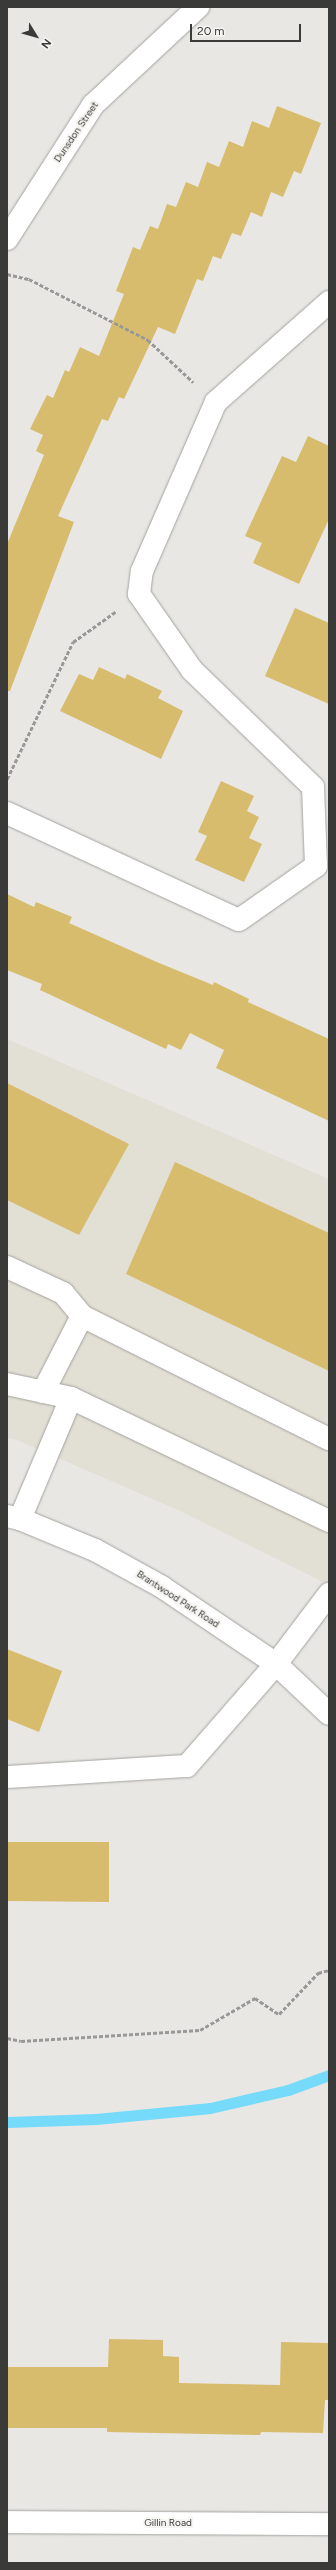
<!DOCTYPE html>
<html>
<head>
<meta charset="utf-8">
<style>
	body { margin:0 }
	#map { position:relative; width:336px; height:2570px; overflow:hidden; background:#e8e7e4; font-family:Figtree,sans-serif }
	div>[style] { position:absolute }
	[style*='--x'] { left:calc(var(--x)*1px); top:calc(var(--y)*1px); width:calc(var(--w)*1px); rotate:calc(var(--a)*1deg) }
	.built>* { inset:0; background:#e2dfd4 }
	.stream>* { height:11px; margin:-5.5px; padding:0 5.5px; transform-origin:5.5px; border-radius:5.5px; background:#76dafb }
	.building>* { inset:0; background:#d8bc6d }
	.path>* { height:2.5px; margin-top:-1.25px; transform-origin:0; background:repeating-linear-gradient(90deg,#999896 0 4px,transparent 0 6px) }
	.roads { filter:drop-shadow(0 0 1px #a3a29e) drop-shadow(0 0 1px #a3a29e) }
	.minor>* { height:22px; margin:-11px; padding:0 11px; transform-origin:11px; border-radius:11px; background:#fff }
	span { translate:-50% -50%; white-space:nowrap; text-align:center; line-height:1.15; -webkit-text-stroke:4px #f6f4f1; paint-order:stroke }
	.street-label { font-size:10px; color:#3a3a38 }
	.frame { position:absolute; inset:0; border:8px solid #3a3a38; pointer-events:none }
	.north { position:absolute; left:16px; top:16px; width:40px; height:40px; -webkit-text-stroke:3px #f6f4f1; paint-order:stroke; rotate:127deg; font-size:11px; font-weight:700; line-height:16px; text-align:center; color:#3a3a38 }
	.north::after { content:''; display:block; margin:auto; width:14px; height:18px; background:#3a3a38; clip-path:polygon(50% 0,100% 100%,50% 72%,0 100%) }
	.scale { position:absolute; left:190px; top:24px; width:111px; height:18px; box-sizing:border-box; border:2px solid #3a3a38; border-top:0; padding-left:5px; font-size:12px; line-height:14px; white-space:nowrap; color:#3a3a38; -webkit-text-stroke:3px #f6f4f1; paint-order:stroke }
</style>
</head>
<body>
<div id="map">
	<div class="built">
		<i style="clip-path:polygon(7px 1039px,329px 1179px,329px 1585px,180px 1511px,17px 1440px,7px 1438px)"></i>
	</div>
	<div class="stream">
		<i style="--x:7;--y:2122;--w:89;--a:-1.9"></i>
		<i style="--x:96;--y:2119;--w:115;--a:-5.5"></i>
		<i style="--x:210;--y:2108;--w:80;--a:-13"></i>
		<i style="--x:288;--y:2090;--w:44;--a:-20.1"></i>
	</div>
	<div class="building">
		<i style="clip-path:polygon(277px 106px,321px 123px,301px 174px,294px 171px,283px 197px,271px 192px,262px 217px,251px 212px,241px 236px,232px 233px,221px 259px,213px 256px,203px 281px,197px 279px,175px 334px,158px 327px,124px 399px,119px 397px,108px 421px,102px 419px,58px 516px,74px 522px,10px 691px,7px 691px,7px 544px,44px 455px,36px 451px,43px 435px,30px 429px,47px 395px,53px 398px,65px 370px,69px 372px,80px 347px,99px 356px,124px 294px,116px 291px,133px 247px,140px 250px,150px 226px,158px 229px,167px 204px,176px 207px,186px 182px,198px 187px,207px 162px,219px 167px,229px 141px,243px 147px,252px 121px,269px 128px)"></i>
		<i style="clip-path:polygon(308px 436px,329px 446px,329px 519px,299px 584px,253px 563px,262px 543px,245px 536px,282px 456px,296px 462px)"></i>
		<i style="clip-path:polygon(295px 608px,329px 623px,329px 704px,265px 676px)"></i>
		<i style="clip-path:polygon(99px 667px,125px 679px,127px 674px,162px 691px,158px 698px,183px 711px,161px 759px,60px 711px,79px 674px,93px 680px)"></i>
		<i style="clip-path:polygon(221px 781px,254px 796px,247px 811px,259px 817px,249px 838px,262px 844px,244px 882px,195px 860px,207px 836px,198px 832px)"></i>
		<i style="clip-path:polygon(7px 894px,34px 907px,36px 902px,72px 917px,69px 923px,159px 963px,213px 985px,214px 982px,249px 999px,248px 1002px,329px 1039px,329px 1121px,216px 1068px,224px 1050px,190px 1033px,181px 1050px,168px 1044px,166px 1049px,40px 990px,42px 984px,7px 970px)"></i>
		<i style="clip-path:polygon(7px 1083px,129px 1144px,79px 1235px,7px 1200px)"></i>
		<i style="clip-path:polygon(175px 1162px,329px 1233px,329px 1371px,126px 1274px)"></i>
		<i style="clip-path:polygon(7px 1649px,62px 1671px,39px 1732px,7px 1719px)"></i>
		<i style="clip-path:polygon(7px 1842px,109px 1842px,109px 1902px,7px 1901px)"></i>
		<i style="clip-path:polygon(109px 2339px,163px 2340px,163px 2356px,179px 2357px,179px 2383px,280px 2385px,281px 2342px,329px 2343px,329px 2400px,325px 2400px,323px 2433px,261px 2432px,260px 2435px,107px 2432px,107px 2428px,7px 2428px,7px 2367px,108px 2367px)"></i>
	</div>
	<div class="path">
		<i style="--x:7;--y:274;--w:23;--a:13"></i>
		<i style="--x:29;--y:279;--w:134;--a:27.1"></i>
		<i style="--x:148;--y:340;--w:62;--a:43"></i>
		<i style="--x:7;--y:779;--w:152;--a:-64.3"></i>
		<i style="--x:73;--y:642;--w:52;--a:-35.5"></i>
		<i style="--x:7;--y:2038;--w:14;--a:12"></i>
		<i style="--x:21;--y:2041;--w:179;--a:-3.5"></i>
		<i style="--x:200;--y:2030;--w:64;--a:-30.2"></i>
		<i style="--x:255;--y:1998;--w:29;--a:34"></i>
		<i style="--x:279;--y:2014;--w:57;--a:-46.4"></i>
		<i style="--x:318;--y:1973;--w:11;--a:-15"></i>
	</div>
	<div class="roads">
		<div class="minor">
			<i style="--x:7;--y:239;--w:159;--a:-57.3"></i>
			<i style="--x:93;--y:105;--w:144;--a:-43"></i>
			<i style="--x:7;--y:813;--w:255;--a:24.8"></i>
			<i style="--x:239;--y:920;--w:94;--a:-35"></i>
			<i style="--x:316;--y:866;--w:79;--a:-92.2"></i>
			<i style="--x:313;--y:787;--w:168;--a:-136"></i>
			<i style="--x:192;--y:670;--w:93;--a:-124.9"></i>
			<i style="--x:139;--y:594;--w:23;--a:-83"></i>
			<i style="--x:142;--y:571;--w:184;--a:-66.4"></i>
			<i style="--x:216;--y:402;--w:151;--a:-41.5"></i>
			<i style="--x:7;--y:1267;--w:62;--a:24.9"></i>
			<i style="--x:63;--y:1293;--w:30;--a:50"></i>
			<i style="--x:82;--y:1316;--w:276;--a:26.5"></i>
			<i style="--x:7;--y:1384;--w:66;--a:12.3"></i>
			<i style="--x:71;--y:1398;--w:286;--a:25.5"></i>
			<i style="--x:43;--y:1392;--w:85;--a:-62.8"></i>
			<i style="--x:7;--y:1516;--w:13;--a:13"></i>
			<i style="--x:20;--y:1519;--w:81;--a:22.5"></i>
			<i style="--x:95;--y:1550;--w:77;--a:28.9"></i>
			<i style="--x:162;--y:1587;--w:138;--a:34"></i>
			<i style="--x:276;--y:1664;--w:73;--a:43.3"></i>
			<i style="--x:20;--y:1519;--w:131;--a:-67.1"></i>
			<i style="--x:7;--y:1777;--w:180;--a:-3.5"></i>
			<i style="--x:187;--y:1766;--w:135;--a:-48.9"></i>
			<i style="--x:276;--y:1664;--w:88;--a:-52.9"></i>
			<i style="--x:7;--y:2522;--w:322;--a:0.4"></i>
		</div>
	</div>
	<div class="street-label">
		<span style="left:76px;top:132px;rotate:-56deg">Dunsdon Street</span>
		<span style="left:178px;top:1599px;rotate:33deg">Brantwood Park Road</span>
		<span style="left:168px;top:2523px">Gillin Road</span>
	</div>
	<div class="frame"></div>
	<div class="north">N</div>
	<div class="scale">20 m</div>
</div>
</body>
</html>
